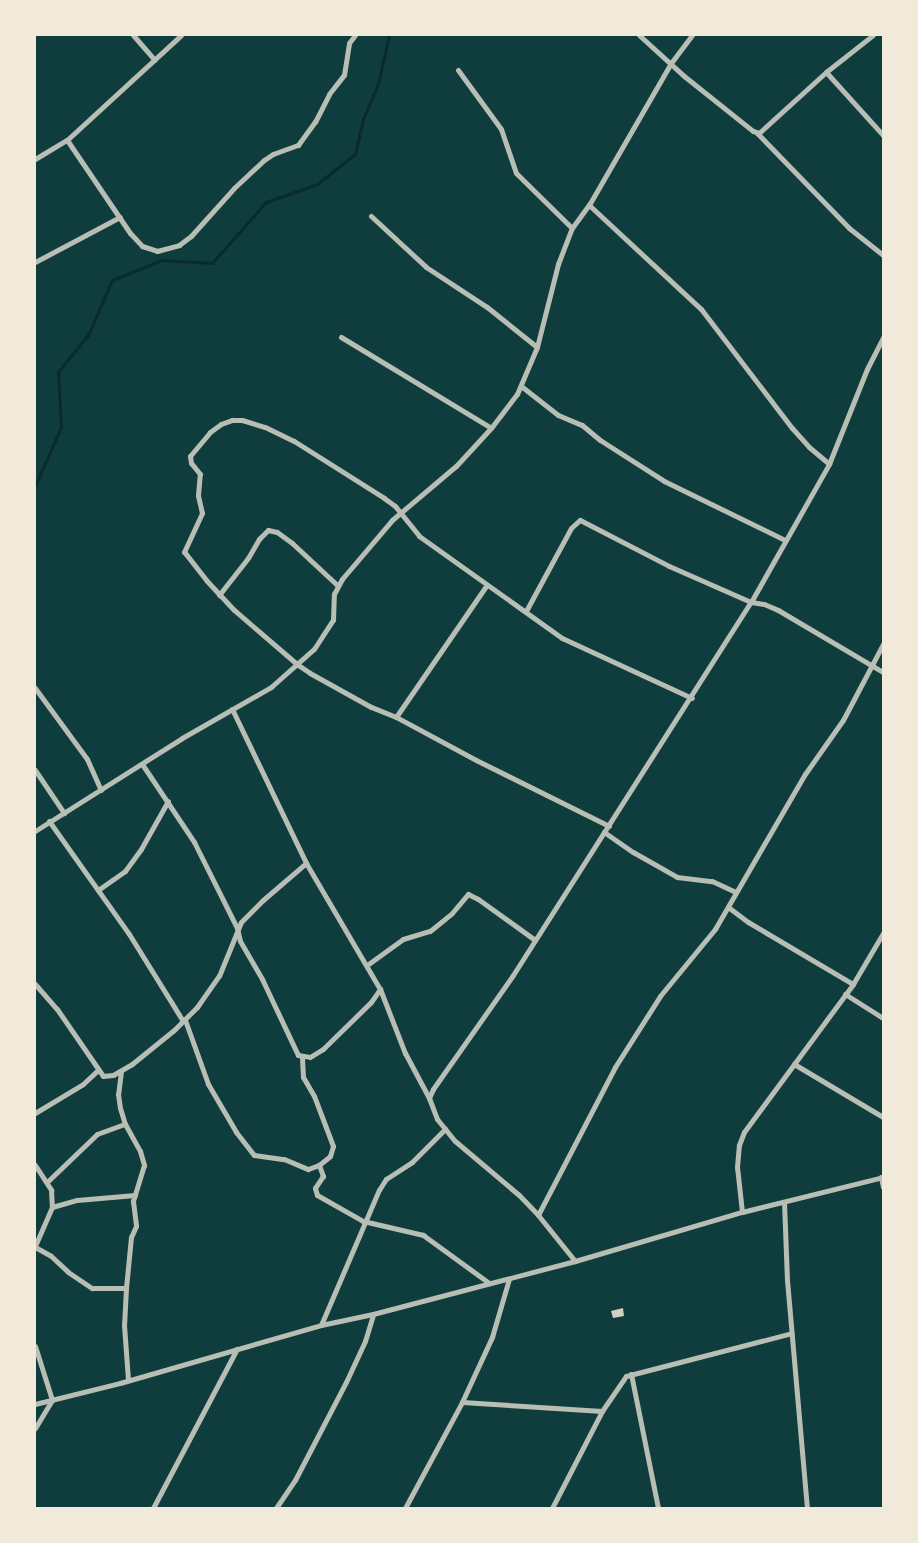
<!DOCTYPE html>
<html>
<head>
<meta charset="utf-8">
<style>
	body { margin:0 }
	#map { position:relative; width:918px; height:1543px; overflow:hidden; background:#0f3d3e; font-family:Ubuntu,sans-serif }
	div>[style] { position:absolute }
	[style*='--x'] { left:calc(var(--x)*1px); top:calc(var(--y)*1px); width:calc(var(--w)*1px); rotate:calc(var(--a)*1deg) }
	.stream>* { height:3px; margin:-1.5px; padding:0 1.5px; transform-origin:1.5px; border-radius:1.5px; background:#0a2a2b }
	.building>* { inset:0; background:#cfcfc3 }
	.minor>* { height:5px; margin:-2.5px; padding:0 2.5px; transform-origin:2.5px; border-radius:2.5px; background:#b8beb3 }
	span { translate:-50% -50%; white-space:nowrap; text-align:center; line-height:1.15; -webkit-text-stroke:4px #f1e9da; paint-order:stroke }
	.frame { position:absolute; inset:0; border:36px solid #f1e9da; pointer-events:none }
</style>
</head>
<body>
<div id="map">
	<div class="stream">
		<i style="--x:35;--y:486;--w:64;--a:-66.2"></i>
		<i style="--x:61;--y:427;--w:55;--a:-93.1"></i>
		<i style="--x:58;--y:372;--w:48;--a:-51"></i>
		<i style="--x:88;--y:335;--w:60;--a:-66.4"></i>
		<i style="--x:112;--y:280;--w:54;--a:-21.8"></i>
		<i style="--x:162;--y:260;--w:50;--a:3.4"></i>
		<i style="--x:212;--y:263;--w:81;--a:-48.5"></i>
		<i style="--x:266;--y:202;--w:54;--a:-19.4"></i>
		<i style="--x:317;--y:184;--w:48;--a:-38.3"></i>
		<i style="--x:355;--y:154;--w:36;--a:-77"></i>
		<i style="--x:363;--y:119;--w:38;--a:-67"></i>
		<i style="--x:378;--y:84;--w:50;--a:-77.3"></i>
	</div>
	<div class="building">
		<i style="clip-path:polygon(623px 1308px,624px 1316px,613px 1318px,611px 1311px)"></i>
	</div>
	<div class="minor">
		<i style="--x:133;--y:35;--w:33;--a:49"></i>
		<i style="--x:639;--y:35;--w:61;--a:42.3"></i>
		<i style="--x:684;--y:76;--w:88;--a:38.6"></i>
		<i style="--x:753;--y:131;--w:6;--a:18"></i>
		<i style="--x:759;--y:133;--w:91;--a:-42.3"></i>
		<i style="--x:826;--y:72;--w:60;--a:-38.2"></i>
		<i style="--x:458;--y:70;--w:73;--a:53.9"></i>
		<i style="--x:501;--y:129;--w:46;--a:71.2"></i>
		<i style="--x:516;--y:173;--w:78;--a:44.5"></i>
		<i style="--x:826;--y:72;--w:85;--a:47.9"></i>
		<i style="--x:757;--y:133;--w:132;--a:45.9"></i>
		<i style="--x:849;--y:228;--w:43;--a:38.5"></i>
		<i style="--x:67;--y:140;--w:112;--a:55.9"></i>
		<i style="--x:130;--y:233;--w:18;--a:47"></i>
		<i style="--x:142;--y:246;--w:16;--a:18"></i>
		<i style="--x:157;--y:251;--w:23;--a:-15"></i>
		<i style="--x:179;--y:245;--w:15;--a:-37"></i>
		<i style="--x:191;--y:236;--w:64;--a:-48.1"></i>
		<i style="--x:234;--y:188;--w:41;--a:-43"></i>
		<i style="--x:264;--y:160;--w:11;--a:-34"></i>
		<i style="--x:273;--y:154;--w:27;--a:-20"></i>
		<i style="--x:298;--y:145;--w:29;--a:-54"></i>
		<i style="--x:315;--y:122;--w:31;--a:-63"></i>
		<i style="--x:329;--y:94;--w:24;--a:-52"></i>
		<i style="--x:344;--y:75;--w:32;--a:-81"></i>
		<i style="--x:349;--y:43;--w:10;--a:-53"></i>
		<i style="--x:35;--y:159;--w:37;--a:-31"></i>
		<i style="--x:67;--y:140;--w:155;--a:-42.6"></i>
		<i style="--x:589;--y:205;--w:153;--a:42.9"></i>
		<i style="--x:701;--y:309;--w:150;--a:52.6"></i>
		<i style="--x:792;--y:428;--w:25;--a:48"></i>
		<i style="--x:809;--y:447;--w:26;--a:40"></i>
		<i style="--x:371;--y:216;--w:75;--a:42.8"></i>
		<i style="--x:426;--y:267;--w:73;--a:33.3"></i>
		<i style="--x:487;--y:307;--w:64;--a:38.7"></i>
		<i style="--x:35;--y:262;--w:96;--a:-27.9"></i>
		<i style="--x:341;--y:337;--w:175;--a:31.2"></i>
		<i style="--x:521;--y:386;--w:47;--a:38.1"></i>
		<i style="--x:558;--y:415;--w:26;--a:23"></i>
		<i style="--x:582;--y:425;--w:23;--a:40"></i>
		<i style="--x:600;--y:440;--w:76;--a:32.6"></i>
		<i style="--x:664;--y:481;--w:135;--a:26"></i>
		<i style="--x:219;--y:595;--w:47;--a:-51.9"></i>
		<i style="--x:248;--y:558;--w:22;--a:-60"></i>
		<i style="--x:259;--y:539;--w:13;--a:-45"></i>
		<i style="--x:268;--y:530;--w:9;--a:13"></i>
		<i style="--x:277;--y:532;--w:19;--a:36"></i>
		<i style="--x:292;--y:543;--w:62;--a:43"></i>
		<i style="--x:526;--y:611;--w:94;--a:-61.5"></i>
		<i style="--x:571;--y:528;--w:12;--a:-42"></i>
		<i style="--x:580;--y:520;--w:100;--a:27.3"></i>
		<i style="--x:669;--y:566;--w:90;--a:23.7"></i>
		<i style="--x:751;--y:602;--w:13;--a:9"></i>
		<i style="--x:764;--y:604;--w:15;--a:23"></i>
		<i style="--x:778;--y:610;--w:122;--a:30.6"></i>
		<i style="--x:35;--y:688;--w:88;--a:53.8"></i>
		<i style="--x:87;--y:759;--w:34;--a:66"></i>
		<i style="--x:232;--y:709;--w:171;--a:64.3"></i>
		<i style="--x:306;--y:863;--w:146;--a:59.6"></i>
		<i style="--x:380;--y:989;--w:69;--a:68.7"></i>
		<i style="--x:405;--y:1053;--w:51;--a:61.9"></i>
		<i style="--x:429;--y:1098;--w:22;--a:69"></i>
		<i style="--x:437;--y:1119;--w:28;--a:51"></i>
		<i style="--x:455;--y:1141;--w:84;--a:40.2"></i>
		<i style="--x:519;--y:1195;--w:28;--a:46"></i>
		<i style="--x:538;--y:1215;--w:59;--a:51.2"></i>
		<i style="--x:396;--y:717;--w:159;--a:-55.5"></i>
		<i style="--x:142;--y:764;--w:94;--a:56.3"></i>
		<i style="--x:194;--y:842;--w:96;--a:63.4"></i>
		<i style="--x:237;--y:928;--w:13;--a:77"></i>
		<i style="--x:240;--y:941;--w:44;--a:59.9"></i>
		<i style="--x:262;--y:979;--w:84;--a:64.7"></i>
		<i style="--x:298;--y:1055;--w:12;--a:9"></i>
		<i style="--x:310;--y:1057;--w:15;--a:-32"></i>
		<i style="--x:323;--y:1049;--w:67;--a:-44.4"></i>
		<i style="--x:371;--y:1002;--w:16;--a:-55"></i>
		<i style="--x:35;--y:770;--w:52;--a:56"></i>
		<i style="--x:49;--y:821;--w:138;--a:54.7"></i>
		<i style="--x:129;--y:934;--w:102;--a:58.2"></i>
		<i style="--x:609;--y:826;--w:148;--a:-153.6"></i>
		<i style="--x:476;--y:760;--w:91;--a:-151.7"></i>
		<i style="--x:396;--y:717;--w:27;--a:-158"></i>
		<i style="--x:371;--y:707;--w:70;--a:-150.9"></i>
		<i style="--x:310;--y:673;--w:14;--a:-146"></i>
		<i style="--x:298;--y:665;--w:84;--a:-139.3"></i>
		<i style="--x:234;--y:610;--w:40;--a:-133"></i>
		<i style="--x:207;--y:581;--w:37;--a:-128"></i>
		<i style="--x:184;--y:552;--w:43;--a:-65.2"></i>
		<i style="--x:202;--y:513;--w:18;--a:-103"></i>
		<i style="--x:198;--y:495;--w:21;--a:-85"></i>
		<i style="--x:200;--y:474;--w:14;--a:-129"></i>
		<i style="--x:191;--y:463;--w:7;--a:-98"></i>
		<i style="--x:190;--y:456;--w:31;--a:-50"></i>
		<i style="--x:210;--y:432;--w:14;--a:-36"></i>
		<i style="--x:221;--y:424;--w:12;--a:-20"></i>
		<i style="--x:232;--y:420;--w:10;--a:0"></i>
		<i style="--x:242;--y:420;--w:24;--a:17"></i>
		<i style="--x:265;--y:427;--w:32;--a:26"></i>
		<i style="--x:294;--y:441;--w:107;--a:32.3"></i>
		<i style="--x:384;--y:498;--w:14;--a:36"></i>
		<i style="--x:395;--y:506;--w:38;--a:51"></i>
		<i style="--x:419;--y:536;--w:176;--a:35.5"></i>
		<i style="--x:562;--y:638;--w:143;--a:24.8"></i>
		<i style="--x:35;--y:831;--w:174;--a:-32.3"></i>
		<i style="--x:182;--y:738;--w:103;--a:-29.8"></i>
		<i style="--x:271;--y:687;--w:57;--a:-41.5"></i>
		<i style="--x:314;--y:649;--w:35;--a:-57"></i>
		<i style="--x:333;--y:620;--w:26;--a:-88"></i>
		<i style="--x:334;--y:594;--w:17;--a:-62"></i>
		<i style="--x:342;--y:579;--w:77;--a:-49.7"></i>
		<i style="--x:392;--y:520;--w:84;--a:-40.2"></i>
		<i style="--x:456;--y:466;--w:52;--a:-47.4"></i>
		<i style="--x:491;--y:428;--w:43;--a:-52.6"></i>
		<i style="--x:517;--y:394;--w:51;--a:-66.9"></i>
		<i style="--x:537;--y:347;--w:86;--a:-75.8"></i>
		<i style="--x:558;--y:264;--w:39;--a:-69"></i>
		<i style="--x:572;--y:228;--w:29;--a:-54"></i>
		<i style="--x:589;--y:205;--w:164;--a:-60"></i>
		<i style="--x:671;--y:63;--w:35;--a:-53"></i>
		<i style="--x:604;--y:832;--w:35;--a:35"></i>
		<i style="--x:633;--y:852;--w:51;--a:29.6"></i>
		<i style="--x:677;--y:877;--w:35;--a:7"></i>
		<i style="--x:712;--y:881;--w:26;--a:25"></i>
		<i style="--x:98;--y:890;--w:33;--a:-35"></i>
		<i style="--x:125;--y:871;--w:27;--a:-54"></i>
		<i style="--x:141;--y:849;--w:55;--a:-60.6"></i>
		<i style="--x:728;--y:907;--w:25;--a:37"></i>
		<i style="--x:748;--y:922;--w:122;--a:30.6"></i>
		<i style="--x:367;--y:965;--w:44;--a:-35.8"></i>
		<i style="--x:403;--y:939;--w:28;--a:-17"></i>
		<i style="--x:430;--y:931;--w:28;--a:-39"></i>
		<i style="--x:452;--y:913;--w:25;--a:-50"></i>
		<i style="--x:468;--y:894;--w:11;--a:27"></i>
		<i style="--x:478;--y:899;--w:70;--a:35.7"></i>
		<i style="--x:35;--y:984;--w:33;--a:49"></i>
		<i style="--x:57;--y:1009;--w:81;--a:55.5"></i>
		<i style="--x:103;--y:1076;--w:10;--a:-6"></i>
		<i style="--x:113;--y:1075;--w:22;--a:-30"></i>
		<i style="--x:132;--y:1064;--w:54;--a:-39"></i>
		<i style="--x:174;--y:1030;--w:33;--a:-45"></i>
		<i style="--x:197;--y:1007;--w:38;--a:-55"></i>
		<i style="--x:219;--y:976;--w:58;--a:-67.8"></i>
		<i style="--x:241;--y:922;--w:31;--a:-45"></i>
		<i style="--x:263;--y:900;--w:57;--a:-40.7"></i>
		<i style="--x:845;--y:994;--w:45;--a:32.3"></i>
		<i style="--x:185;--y:1020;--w:68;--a:70.2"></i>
		<i style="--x:208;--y:1084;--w:56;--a:59.7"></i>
		<i style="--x:236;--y:1132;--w:29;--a:52"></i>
		<i style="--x:254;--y:1155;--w:30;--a:8"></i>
		<i style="--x:284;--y:1159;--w:26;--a:23"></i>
		<i style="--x:308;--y:1169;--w:12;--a:-20"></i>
		<i style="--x:319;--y:1165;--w:14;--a:-39"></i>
		<i style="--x:330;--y:1156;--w:10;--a:-73"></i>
		<i style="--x:333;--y:1146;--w:53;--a:-110.8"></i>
		<i style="--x:314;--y:1096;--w:22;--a:-120"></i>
		<i style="--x:303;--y:1077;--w:20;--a:-93"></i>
		<i style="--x:794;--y:1064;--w:104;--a:30.8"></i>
		<i style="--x:121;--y:1071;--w:23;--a:97"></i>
		<i style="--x:118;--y:1094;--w:14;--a:82"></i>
		<i style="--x:120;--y:1108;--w:17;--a:73"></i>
		<i style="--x:125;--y:1124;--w:31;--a:61"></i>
		<i style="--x:140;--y:1151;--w:15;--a:74"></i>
		<i style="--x:144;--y:1165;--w:38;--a:107"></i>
		<i style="--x:133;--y:1201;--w:25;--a:83"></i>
		<i style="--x:136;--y:1226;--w:12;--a:114"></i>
		<i style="--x:131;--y:1237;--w:51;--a:95.6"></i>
		<i style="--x:126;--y:1288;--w:37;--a:93"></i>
		<i style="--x:124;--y:1325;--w:55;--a:85.8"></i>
		<i style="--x:429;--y:1098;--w:10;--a:-66"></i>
		<i style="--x:433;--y:1089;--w:139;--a:-54.9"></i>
		<i style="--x:513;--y:975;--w:442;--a:-57.5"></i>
		<i style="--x:751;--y:602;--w:159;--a:-60.5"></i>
		<i style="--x:829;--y:464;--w:102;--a:-68.2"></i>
		<i style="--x:867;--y:369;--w:36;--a:-63"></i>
		<i style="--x:35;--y:1113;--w:56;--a:-31.1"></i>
		<i style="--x:83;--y:1084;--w:21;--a:-43"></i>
		<i style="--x:35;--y:1165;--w:30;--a:57"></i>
		<i style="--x:51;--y:1190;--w:17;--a:87"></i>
		<i style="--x:52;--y:1207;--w:43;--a:113.6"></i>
		<i style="--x:319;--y:1165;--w:12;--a:70"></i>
		<i style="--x:323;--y:1176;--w:14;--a:124"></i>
		<i style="--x:315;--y:1188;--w:7;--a:74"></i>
		<i style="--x:317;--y:1195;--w:53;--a:29.5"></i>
		<i style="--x:363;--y:1221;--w:62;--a:13.1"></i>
		<i style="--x:423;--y:1235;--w:82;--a:36"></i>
		<i style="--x:881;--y:1177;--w:10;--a:79"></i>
		<i style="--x:47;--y:1182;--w:69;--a:-43.8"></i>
		<i style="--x:97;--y:1134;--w:30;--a:-20"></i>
		<i style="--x:784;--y:1202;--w:78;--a:87.8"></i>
		<i style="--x:787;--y:1280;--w:229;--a:85"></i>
		<i style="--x:52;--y:1207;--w:26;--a:-16"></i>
		<i style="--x:77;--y:1200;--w:58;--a:-4.9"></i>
		<i style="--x:742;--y:1212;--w:45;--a:-96.3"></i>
		<i style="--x:737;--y:1167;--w:22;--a:-85"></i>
		<i style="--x:739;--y:1145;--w:14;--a:-69"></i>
		<i style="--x:744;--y:1132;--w:184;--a:-53.6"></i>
		<i style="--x:853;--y:984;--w:59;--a:-59.5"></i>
		<i style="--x:538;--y:1215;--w:167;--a:-62.5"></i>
		<i style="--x:615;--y:1067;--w:84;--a:-57.6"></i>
		<i style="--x:660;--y:996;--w:87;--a:-50.6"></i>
		<i style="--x:715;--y:929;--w:179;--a:-59.9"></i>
		<i style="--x:805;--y:774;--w:66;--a:-54.9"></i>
		<i style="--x:843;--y:720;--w:86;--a:-62.2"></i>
		<i style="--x:35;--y:1247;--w:18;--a:29"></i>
		<i style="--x:51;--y:1256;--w:23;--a:43"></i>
		<i style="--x:68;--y:1272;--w:29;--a:34"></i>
		<i style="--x:92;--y:1288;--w:34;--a:0"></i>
		<i style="--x:321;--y:1325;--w:147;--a:-66.8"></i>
		<i style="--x:379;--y:1190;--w:13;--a:-58"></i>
		<i style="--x:386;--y:1179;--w:31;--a:-33"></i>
		<i style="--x:412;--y:1162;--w:47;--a:-45"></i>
		<i style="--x:35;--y:1346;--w:57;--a:72.5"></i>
		<i style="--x:52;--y:1400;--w:33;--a:121"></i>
		<i style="--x:631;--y:1374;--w:137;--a:78.6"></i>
		<i style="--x:462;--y:1402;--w:140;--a:3.7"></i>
		<i style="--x:35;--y:1404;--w:88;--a:-13.9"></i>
		<i style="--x:120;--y:1383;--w:209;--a:-16.1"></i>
		<i style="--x:321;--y:1325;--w:53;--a:-11.9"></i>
		<i style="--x:373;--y:1314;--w:209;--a:-14.7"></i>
		<i style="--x:575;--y:1261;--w:174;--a:-16.4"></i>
		<i style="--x:742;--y:1212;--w:145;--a:-13.9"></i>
		<i style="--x:153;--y:1508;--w:180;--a:-62.2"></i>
		<i style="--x:276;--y:1508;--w:34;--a:-56"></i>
		<i style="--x:295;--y:1480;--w:110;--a:-62.5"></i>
		<i style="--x:346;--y:1382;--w:45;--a:-65.1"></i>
		<i style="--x:365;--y:1341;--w:28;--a:-73"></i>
		<i style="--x:405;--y:1508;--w:120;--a:-61.7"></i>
		<i style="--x:462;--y:1402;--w:72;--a:-65.2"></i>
		<i style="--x:492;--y:1337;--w:60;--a:-73.7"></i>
		<i style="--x:552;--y:1508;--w:109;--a:-62.7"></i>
		<i style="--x:602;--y:1411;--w:42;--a:-55.6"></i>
		<i style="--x:626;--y:1376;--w:171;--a:-14.5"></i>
	</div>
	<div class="frame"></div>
</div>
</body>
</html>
